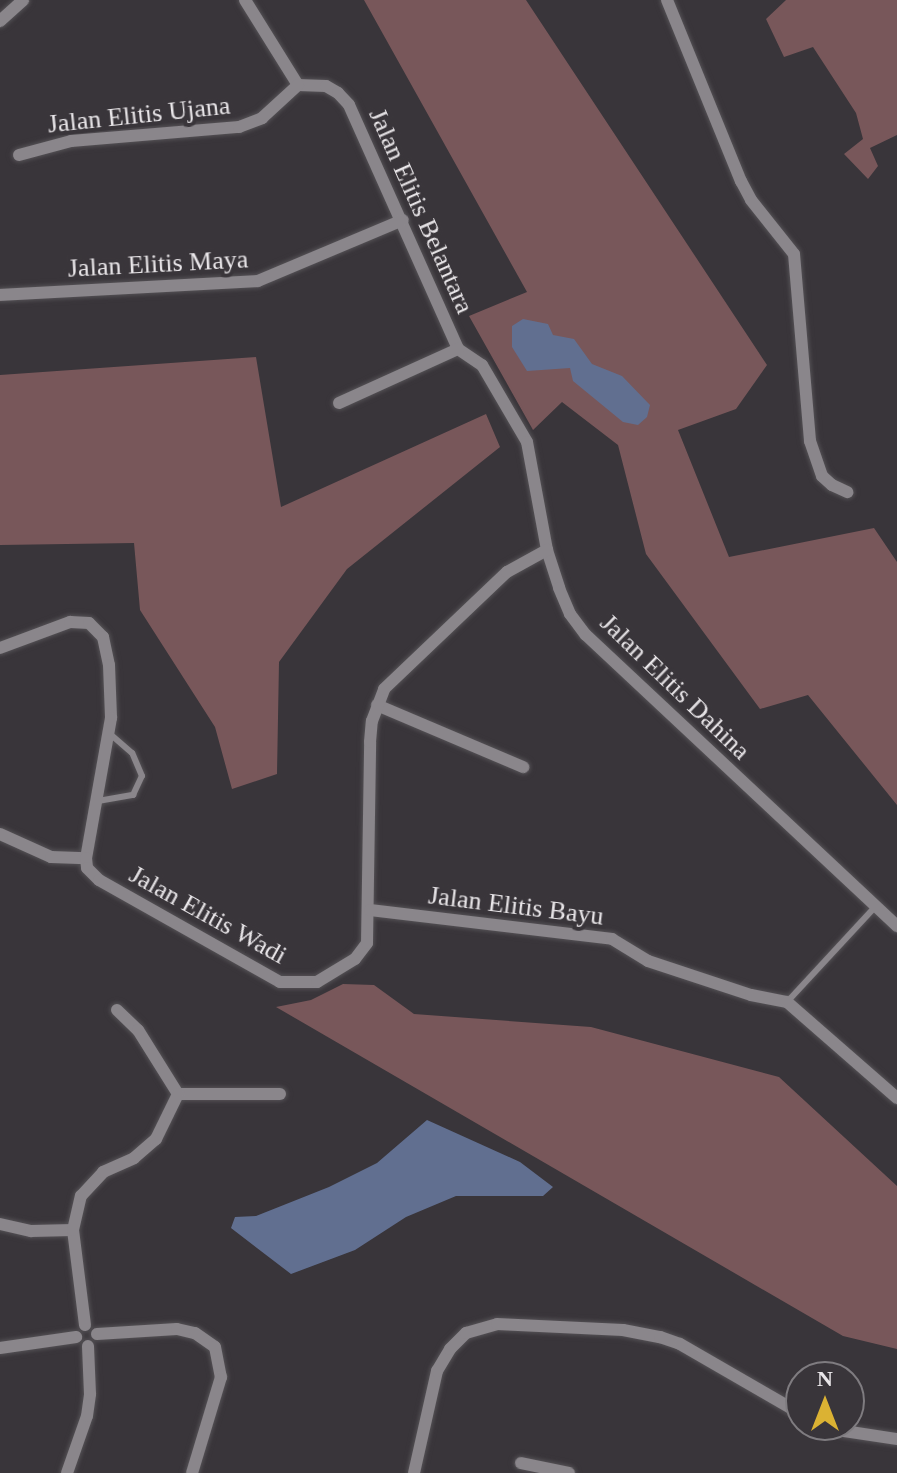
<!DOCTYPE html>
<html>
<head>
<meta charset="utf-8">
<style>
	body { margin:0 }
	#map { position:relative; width:897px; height:1473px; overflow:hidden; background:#39353a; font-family:Georgia,serif }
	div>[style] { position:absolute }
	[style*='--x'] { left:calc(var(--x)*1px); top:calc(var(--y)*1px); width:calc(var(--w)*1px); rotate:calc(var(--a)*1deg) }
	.green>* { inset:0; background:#78575a }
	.water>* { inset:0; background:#616f90 }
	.roads { filter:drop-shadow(0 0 2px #545155) drop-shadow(0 0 2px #545155) }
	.service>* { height:6px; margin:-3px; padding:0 3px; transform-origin:3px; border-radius:3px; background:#8a868b }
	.minor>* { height:12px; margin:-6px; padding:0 6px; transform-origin:6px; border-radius:6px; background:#8a868b }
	span { translate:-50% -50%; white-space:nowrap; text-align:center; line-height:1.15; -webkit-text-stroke:8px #39353a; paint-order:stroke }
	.street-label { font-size:26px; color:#e9e6e9 }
	.north { position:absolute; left:785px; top:1361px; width:80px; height:80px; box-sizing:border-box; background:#39353a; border:2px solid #7f7c80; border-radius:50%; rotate:0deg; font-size:22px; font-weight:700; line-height:32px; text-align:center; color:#e9e6e9 }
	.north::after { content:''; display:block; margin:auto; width:28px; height:36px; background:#dbb233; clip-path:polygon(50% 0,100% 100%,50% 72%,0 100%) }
</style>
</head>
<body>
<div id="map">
	<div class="green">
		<i style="clip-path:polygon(364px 0,526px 0,767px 365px,736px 409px,678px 430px,729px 557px,874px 528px,897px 562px,897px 805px,808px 695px,760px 709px,646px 554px,618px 445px,562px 402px,533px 430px,469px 316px,527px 292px)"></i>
		<i style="clip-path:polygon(786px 0,897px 0,897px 135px,870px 148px,878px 166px,868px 179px,844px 154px,863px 139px,856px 113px,813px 47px,784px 57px,766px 19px)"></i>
		<i style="clip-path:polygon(256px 357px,281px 507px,486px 414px,500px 447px,347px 569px,279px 662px,277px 774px,232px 789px,215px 727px,140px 610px,134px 543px,0 545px,0 375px)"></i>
		<i style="clip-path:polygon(343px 984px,374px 985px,414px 1014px,591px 1027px,779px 1077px,897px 1186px,897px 1349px,843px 1336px,276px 1007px,311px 1000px)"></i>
	</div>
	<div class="water">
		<i style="clip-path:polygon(523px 319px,548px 324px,553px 335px,574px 339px,592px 364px,622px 376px,650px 405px,647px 417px,638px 425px,623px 422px,573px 381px,570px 368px,527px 371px,512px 347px,512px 326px)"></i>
		<i style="clip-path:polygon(427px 1120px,520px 1162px,553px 1187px,543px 1196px,456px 1196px,406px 1217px,355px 1250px,291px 1274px,231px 1228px,235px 1217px,256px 1216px,329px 1187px,377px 1163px)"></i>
	</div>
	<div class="roads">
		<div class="service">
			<i style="--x:98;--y:801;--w:36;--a:-10"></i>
			<i style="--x:133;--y:795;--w:21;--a:-65"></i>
			<i style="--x:142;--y:776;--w:25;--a:-113"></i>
			<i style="--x:132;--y:753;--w:29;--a:-139"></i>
			<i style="--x:787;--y:1002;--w:129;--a:-47.2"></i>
		</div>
		<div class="minor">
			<i style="--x:245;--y:0;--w:100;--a:58.1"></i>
			<i style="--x:298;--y:85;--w:28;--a:2"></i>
			<i style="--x:326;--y:86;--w:14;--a:30"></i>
			<i style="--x:338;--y:93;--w:16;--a:47"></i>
			<i style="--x:349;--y:105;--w:267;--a:65.9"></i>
			<i style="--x:667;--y:0;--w:196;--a:67.8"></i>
			<i style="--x:741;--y:181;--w:21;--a:62"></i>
			<i style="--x:751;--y:200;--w:69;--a:51.5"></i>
			<i style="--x:794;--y:254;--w:188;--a:85.1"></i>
			<i style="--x:810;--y:441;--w:37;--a:71"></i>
			<i style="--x:822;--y:476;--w:13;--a:42"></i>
			<i style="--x:832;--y:485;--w:17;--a:25"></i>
			<i style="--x:0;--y:21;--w:31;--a:-42"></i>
			<i style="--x:19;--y:155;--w:54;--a:-15.1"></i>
			<i style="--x:71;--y:141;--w:169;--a:-4.8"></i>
			<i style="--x:239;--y:127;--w:25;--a:-21"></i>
			<i style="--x:262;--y:118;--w:49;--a:-42.5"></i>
			<i style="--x:0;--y:295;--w:258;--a:-3.1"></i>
			<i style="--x:258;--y:281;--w:157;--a:-22.8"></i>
			<i style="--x:458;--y:349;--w:29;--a:34"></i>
			<i style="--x:482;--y:365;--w:89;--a:59.7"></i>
			<i style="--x:527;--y:442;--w:110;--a:79.5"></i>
			<i style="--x:547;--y:550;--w:40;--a:72"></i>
			<i style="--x:559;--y:588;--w:28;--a:67"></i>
			<i style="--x:570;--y:614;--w:26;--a:53"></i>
			<i style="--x:586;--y:635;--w:426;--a:43.1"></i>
			<i style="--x:339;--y:403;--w:131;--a:-24.4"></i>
			<i style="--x:0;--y:648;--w:75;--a:-20.4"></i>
			<i style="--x:70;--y:622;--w:19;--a:3"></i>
			<i style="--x:89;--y:623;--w:20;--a:45"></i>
			<i style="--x:103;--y:637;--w:29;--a:78"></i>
			<i style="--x:109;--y:665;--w:53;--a:87.8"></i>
			<i style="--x:111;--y:718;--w:142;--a:100.1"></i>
			<i style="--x:377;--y:705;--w:159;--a:23"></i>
			<i style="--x:0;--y:834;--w:56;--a:24.3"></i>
			<i style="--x:51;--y:857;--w:35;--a:2"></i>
			<i style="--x:86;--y:858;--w:10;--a:84"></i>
			<i style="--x:87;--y:868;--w:17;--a:45"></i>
			<i style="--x:99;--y:880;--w:208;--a:29.4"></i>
			<i style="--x:280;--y:982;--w:37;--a:0"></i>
			<i style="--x:317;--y:982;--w:44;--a:-31.2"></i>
			<i style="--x:355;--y:959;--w:20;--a:-53"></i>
			<i style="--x:367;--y:943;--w:201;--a:-89.1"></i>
			<i style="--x:370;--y:742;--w:21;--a:-85"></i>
			<i style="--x:372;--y:721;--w:34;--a:-69"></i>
			<i style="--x:384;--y:689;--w:170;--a:-43.6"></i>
			<i style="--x:507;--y:572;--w:46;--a:-28.8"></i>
			<i style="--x:370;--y:910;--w:244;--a:6.8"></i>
			<i style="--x:612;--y:939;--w:42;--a:31.4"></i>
			<i style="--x:648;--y:961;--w:108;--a:18.3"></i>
			<i style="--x:751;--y:995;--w:37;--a:11"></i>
			<i style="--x:787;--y:1002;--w:146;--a:41.1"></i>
			<i style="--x:117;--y:1010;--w:29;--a:44"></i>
			<i style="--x:138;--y:1030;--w:75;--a:58"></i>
			<i style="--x:178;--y:1094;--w:102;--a:0"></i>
			<i style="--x:0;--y:1224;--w:32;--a:13"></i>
			<i style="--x:31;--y:1231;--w:42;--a:-1.4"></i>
			<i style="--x:85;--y:1325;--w:96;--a:-97.2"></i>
			<i style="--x:73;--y:1230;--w:35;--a:-77"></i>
			<i style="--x:81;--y:1196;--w:33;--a:-47"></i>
			<i style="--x:103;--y:1172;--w:34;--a:-24"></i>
			<i style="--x:134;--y:1158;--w:29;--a:-41"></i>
			<i style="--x:156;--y:1139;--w:50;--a:-63.9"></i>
			<i style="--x:97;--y:1334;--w:80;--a:-3.6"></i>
			<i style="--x:177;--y:1329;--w:18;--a:13"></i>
			<i style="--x:195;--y:1333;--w:24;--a:35"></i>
			<i style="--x:215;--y:1347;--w:31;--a:79"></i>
			<i style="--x:221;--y:1377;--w:100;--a:106.8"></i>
			<i style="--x:0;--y:1348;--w:77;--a:-8.2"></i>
			<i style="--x:827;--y:1425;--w:18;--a:19"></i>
			<i style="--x:844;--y:1431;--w:54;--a:8.6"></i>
			<i style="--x:521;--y:1463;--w:49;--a:11.8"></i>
			<i style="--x:67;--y:1473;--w:60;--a:-70.7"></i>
			<i style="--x:87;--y:1416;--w:22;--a:-82"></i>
			<i style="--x:90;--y:1394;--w:48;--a:-92.4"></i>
			<i style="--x:414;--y:1473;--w:105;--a:-77.3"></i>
			<i style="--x:437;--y:1371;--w:26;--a:-59"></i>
			<i style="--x:450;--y:1349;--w:23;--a:-45"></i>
			<i style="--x:466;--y:1333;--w:32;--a:-16"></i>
			<i style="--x:497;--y:1324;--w:126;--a:2.7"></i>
			<i style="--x:623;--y:1330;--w:38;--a:11"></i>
			<i style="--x:660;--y:1337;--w:21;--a:19"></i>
			<i style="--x:680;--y:1344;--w:140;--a:30"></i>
		</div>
	</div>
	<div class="street-label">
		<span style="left:139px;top:115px;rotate:-6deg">Jalan Elitis Ujana</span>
		<span style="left:421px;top:211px;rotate:66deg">Jalan Elitis Belantara</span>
		<span style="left:158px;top:264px;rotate:-3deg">Jalan Elitis Maya</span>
		<span style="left:675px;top:687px;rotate:44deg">Jalan Elitis Dahina</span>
		<span style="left:516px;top:906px;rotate:7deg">Jalan Elitis Bayu</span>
		<span style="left:208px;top:915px;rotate:29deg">Jalan Elitis Wadi</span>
	</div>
	<div class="north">N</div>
</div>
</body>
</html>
